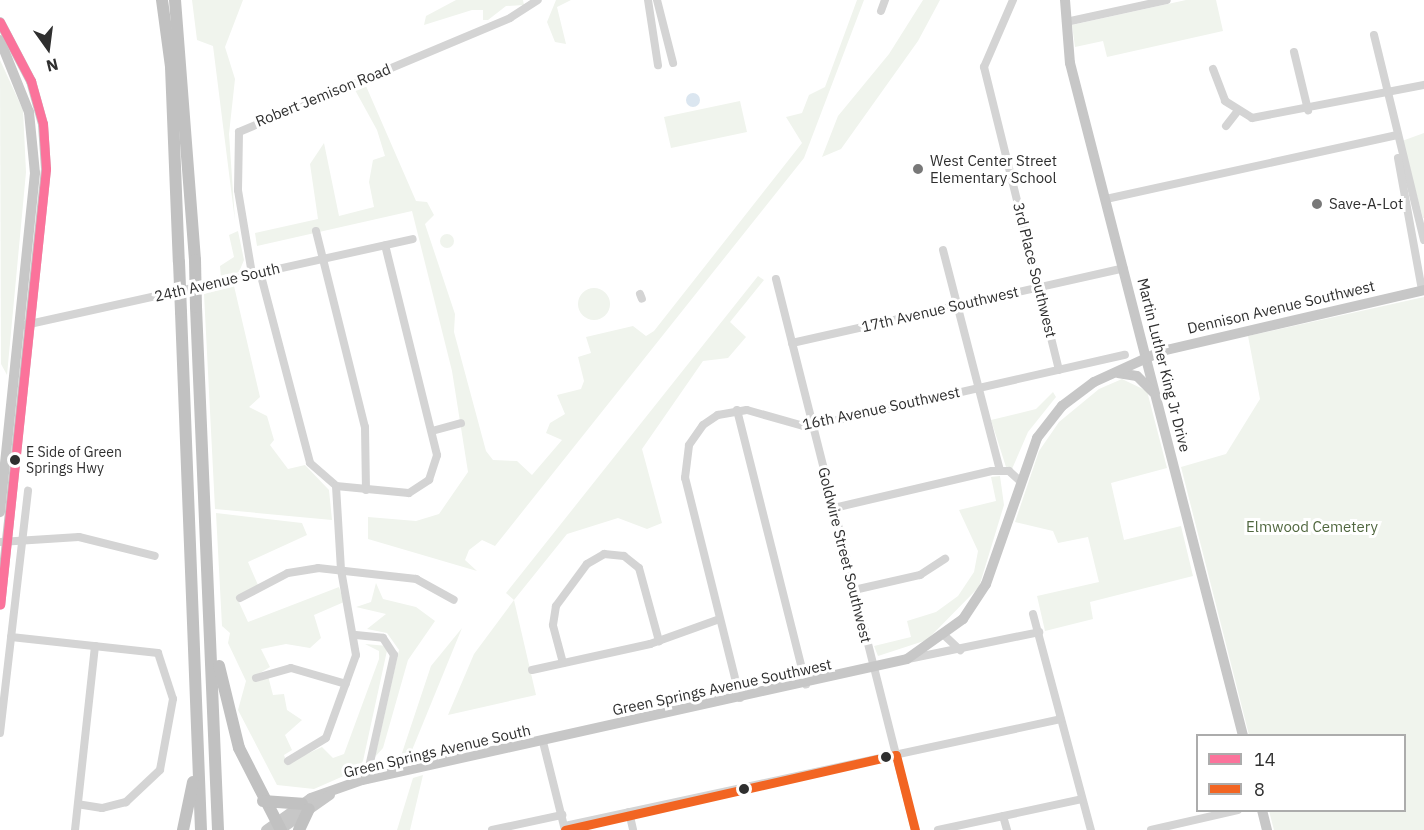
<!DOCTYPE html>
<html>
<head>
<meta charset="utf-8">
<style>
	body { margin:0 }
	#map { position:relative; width:1424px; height:830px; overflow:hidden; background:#fff; font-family:"IBM Plex Sans",sans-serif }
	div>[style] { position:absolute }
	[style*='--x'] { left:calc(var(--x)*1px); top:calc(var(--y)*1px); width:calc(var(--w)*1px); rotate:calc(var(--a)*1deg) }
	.green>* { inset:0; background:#f0f4ed }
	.round { border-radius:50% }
	.water>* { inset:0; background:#dbe6f0 }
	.minor>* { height:8px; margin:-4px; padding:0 4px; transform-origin:4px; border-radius:4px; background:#d4d4d4 }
	.major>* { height:10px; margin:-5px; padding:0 5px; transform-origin:5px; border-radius:5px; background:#c7c7c7 }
	.highway>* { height:12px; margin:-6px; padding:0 6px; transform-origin:6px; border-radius:6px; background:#c1c1c1 }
	.highway-bridge>* { height:12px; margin:-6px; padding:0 6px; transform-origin:6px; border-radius:6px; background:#c1c1c1 }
	.bus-1>* { height:9px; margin:-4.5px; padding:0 4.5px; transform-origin:4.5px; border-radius:4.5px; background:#fb739b }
	.bus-2>* { height:9px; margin:-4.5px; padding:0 4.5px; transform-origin:4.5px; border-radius:4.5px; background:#f26522 }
	.dots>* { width:16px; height:16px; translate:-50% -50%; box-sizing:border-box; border:3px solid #fff; border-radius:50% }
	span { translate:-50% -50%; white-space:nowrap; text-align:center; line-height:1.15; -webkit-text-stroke:6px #fff; paint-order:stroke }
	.bus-label { font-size:14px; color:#2f2f2f }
	.left { translate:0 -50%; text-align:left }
	.street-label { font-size:15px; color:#2f2f2f }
	.poi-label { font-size:15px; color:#2f2f2f }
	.park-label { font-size:15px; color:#50673f }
	.legend { position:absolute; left:1196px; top:734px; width:210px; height:78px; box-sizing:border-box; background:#fff; border:2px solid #acacac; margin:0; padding:8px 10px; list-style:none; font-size:18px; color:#2f2f2f }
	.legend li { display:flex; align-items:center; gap:12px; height:30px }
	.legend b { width:30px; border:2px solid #acacac }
	.north { position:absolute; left:18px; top:18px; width:60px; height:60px; -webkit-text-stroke:4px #fff; paint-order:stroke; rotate:166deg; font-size:16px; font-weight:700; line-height:24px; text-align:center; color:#2f2f2f }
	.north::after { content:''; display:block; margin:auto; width:21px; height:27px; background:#2f2f2f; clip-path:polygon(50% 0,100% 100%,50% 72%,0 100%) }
</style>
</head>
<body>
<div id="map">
	<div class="green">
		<i style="clip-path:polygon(192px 0,243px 0,225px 47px,235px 79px,229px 134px,235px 221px,213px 46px,197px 40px)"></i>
		<i style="clip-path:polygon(456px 0,523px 0,524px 5px,506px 6px,488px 20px,483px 20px,483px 10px,472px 10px,424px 25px,426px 16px)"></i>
		<i style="clip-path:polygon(556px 0,571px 0,557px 7px,566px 44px,555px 42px,547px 22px)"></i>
		<i style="clip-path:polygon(857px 0,864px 0,804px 158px,495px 546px,482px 540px,469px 550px,465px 560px,477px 571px,368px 539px,368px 517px,416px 521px,439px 514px,468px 472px,452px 371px,412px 211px,257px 246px,255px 233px,318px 219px,310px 164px,324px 143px,339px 216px,374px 207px,369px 182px,373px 160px,385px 156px,377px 130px,355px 90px,366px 86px,416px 201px,427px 202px,434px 215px,425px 224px,455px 314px,454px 332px,486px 451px,493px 460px,517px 461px,532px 475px,562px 440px,546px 433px,550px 423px,565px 414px,557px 395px,581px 389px,584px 381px,578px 357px,591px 353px,586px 337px,633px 326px,646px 336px,654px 331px,802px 143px,786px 117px,802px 113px,809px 95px,825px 87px)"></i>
		<i style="clip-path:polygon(923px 0,940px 0,918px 41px,841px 149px,822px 157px,838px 116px,889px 54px)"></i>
		<i style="clip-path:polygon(1186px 0,1216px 0,1223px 31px,1107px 57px,1103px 41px,1075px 47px,1072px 25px)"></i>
		<i style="clip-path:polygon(0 60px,23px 110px,26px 172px,7px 375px,1px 364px)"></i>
		<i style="clip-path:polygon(740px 101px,747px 132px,671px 148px,664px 117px)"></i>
		<i style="clip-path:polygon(1424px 133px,1424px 218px,1423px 218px,1402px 141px)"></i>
		<i style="clip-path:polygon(238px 231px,244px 260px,239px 272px,221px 277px,220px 266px,234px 257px,229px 235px)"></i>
		<i class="round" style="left:440px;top:234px;width:14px;height:14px"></i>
		<i style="clip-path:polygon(758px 276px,764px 280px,730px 322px,746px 337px,728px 358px,703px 361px,642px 449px,662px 523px,647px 529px,618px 518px,567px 534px,514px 600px,536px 695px,448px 715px,474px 654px,514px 600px,506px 593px)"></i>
		<i style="clip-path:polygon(234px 286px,260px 397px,249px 407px,267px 416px,274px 440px,270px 445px,288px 469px,305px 465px,329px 490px,332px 520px,215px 509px,204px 294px)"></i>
		<i class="round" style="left:578px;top:288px;width:32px;height:32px"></i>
		<i style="clip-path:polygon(1424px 297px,1424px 830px,1274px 830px,1269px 811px,1404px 810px,1404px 736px,1249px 735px,1181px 467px,1226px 454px,1260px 399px,1248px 336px)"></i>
		<i style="clip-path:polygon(1122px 379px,1147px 391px,1167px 468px,1111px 483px,1124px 540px,1181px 526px,1193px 576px,1090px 602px,1093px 619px,1045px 631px,1037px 596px,1099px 582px,1088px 537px,1058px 543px,1053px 531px,1015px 522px,1039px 451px,1059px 422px,1099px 389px)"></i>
		<i style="clip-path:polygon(1053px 392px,1056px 397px,1028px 432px,1012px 469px,1006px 467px,991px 420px,1036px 409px)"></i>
		<i style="clip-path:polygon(1000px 476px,1004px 505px,979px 587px,927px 640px,878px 656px,874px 646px,911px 637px,907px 621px,936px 612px,958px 596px,974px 572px,978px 551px,959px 510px,996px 501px,991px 477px)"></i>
		<i style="clip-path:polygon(216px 513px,302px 523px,307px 535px,248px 562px,258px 585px,237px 598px,248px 622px,339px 587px,344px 602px,314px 615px,321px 638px,310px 648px,286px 644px,261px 649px,270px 667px,255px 676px,256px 682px,268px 676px,273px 695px,284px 694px,287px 710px,302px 720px,285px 735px,292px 750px,284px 755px,287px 763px,322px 747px,333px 758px,344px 754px,379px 659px,379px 651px,365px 644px,388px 646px,363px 761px,355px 771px,314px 789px,277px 785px,238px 710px,246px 681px,228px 643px,230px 633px,222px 626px)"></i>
		<i style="clip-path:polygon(376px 583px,383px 599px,416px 607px,435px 621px,408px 660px,383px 748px,375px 757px,399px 650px,387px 633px,367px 629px,386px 614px,356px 607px,371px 602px)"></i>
		<i style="clip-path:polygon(462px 628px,410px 755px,399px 762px,431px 666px)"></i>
		<i style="clip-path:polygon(423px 775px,410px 830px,397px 830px,413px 778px)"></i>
	</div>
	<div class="water">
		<i class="round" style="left:686px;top:93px;width:14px;height:14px"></i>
	</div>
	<div class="minor">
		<i style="--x:648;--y:0;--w:66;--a:81.3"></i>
		<i style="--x:657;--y:0;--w:65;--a:75.7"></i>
		<i style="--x:1013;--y:0;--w:73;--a:113.4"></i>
		<i style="--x:984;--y:67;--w:312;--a:76.1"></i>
		<i style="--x:881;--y:11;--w:12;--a:-70"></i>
		<i style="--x:1066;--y:22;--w:103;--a:-12.3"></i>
		<i style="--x:1374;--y:35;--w:211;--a:76.3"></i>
		<i style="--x:1294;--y:52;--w:60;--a:76.4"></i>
		<i style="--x:1213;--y:69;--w:34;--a:69"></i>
		<i style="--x:1225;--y:101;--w:32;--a:32"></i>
		<i style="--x:1252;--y:118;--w:175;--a:-10.9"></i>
		<i style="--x:1226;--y:126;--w:18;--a:-52"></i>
		<i style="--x:1398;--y:158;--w:134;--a:79.7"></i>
		<i style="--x:1106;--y:199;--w:297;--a:-12.4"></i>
		<i style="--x:316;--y:231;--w:202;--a:76"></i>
		<i style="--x:365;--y:427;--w:63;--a:89.1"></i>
		<i style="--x:943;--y:250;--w:228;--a:75.5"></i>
		<i style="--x:260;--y:272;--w:197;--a:75.3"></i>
		<i style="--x:310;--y:463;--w:35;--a:41"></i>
		<i style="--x:336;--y:486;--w:73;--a:5.5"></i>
		<i style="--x:409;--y:493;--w:24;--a:-33"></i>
		<i style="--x:429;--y:480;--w:26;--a:-72"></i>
		<i style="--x:437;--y:455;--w:216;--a:-103.9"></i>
		<i style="--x:252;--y:274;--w:85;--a:-99.5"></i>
		<i style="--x:238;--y:190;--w:58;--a:-89"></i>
		<i style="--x:239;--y:132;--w:294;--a:-22.8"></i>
		<i style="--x:510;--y:18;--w:33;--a:-33"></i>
		<i style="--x:776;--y:279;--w:568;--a:75.84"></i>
		<i style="--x:640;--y:294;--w:5;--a:68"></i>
		<i style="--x:25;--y:325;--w:397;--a:-12.5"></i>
		<i style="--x:792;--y:343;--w:340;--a:-12.7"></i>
		<i style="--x:737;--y:410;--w:283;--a:75.9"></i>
		<i style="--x:432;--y:431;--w:30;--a:-15"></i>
		<i style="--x:834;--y:508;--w:162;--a:-13.2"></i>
		<i style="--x:992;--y:471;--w:17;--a:0"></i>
		<i style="--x:1009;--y:471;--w:13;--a:42"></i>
		<i style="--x:0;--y:542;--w:79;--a:-3.6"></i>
		<i style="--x:79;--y:537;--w:78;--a:14"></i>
		<i style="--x:854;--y:590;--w:68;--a:-12.8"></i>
		<i style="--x:920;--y:575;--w:30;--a:-33"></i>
		<i style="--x:240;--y:598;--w:54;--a:-27.5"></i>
		<i style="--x:288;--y:573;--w:30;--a:-9"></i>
		<i style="--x:318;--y:568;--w:99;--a:6.4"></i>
		<i style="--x:416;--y:579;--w:43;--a:28.9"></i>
		<i style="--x:1033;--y:614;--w:224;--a:75"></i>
		<i style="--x:356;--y:635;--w:27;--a:6"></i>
		<i style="--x:383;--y:638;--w:20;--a:57"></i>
		<i style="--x:394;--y:655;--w:128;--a:102.6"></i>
		<i style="--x:945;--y:636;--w:21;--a:43"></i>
		<i style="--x:11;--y:637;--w:148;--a:6.2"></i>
		<i style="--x:158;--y:653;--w:48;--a:71.9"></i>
		<i style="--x:173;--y:699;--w:72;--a:100.4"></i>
		<i style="--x:160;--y:770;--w:47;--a:136.7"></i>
		<i style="--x:126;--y:802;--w:25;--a:166"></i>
		<i style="--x:102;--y:808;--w:24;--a:-171"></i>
		<i style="--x:908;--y:659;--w:134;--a:-11.6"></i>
		<i style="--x:563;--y:663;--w:39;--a:-105"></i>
		<i style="--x:553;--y:625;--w:19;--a:-81"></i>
		<i style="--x:556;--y:606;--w:52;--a:-53.6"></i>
		<i style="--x:587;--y:564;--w:20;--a:-30"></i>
		<i style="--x:604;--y:554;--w:20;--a:6"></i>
		<i style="--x:624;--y:556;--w:19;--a:39"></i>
		<i style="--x:639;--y:568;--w:76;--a:74.7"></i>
		<i style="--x:532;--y:670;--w:121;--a:-12.4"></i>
		<i style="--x:650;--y:644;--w:74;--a:-19.7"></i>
		<i style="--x:256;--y:678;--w:36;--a:-16"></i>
		<i style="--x:291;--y:668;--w:57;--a:16.2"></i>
		<i style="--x:740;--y:698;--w:227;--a:-104"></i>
		<i style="--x:685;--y:478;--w:33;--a:-83"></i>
		<i style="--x:689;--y:445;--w:24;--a:-55"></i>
		<i style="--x:703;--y:425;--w:18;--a:-34"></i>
		<i style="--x:718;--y:415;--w:29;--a:-10"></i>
		<i style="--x:747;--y:410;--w:62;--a:15.8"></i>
		<i style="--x:807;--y:427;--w:326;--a:-12.8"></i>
		<i style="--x:0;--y:733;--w:244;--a:-83.4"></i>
		<i style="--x:543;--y:742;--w:91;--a:76"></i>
		<i style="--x:288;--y:761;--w:44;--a:-31.2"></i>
		<i style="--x:326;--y:738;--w:88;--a:-70.1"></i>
		<i style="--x:356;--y:655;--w:86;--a:-100"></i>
		<i style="--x:341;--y:570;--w:84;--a:-93.4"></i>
		<i style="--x:629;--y:812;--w:18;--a:77"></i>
		<i style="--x:1003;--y:816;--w:15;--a:74"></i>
		<i style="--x:565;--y:826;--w:507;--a:-12.17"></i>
		<i style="--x:75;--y:830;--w:185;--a:-83.8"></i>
		<i style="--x:492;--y:830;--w:72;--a:-12.1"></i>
		<i style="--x:938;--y:830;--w:147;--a:-12.1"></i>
		<i style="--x:1151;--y:830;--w:89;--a:-12.9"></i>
	</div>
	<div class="major">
		<i style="--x:1065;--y:0;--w:63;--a:85.5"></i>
		<i style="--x:1070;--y:63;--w:695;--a:75.58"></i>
		<i style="--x:0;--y:22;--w:67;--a:62.3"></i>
		<i style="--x:31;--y:81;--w:45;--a:74.4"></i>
		<i style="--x:43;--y:124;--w:45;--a:86.2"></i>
		<i style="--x:46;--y:169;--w:438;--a:96"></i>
		<i style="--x:0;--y:40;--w:78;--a:68.1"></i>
		<i style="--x:29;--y:112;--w:61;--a:84.4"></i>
		<i style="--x:35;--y:173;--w:341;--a:95.9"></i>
		<i style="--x:1118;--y:373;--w:19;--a:9"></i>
		<i style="--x:1137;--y:376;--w:23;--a:45"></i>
		<i style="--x:1262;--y:810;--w:21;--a:76"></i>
		<i style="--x:266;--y:830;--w:55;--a:-35.4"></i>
		<i style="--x:311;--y:798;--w:54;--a:-19.4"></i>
		<i style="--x:362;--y:780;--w:558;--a:-12.52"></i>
		<i style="--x:907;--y:659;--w:69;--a:-35.5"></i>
		<i style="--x:963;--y:619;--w:42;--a:-56.7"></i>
		<i style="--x:986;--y:584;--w:155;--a:-70.7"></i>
		<i style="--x:1037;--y:438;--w:41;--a:-52"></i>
		<i style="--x:1062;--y:406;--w:40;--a:-37"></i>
		<i style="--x:1094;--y:382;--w:75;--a:-24.5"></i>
		<i style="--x:1162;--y:351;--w:269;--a:-13.1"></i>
		<i style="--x:280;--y:830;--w:61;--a:-35"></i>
	</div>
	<div class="highway">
		<i style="--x:162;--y:0;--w:68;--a:82.3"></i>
		<i style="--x:171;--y:67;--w:195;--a:87.7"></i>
		<i style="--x:175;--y:0;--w:261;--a:85.6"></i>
		<i style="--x:196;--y:307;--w:523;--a:87.59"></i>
		<i style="--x:181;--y:312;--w:518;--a:87.79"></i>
		<i style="--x:219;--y:666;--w:84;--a:76.3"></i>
		<i style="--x:239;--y:748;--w:92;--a:62.9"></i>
		<i style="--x:263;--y:801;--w:39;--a:4"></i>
		<i style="--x:183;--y:830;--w:49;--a:-78.2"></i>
		<i style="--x:299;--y:830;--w:23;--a:-65"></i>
	</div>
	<div class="highway-bridge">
		<i style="--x:195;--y:260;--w:47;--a:88.8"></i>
		<i style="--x:179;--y:262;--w:50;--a:87.7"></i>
	</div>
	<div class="bus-1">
		<i style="--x:0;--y:22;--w:67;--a:62.3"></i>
		<i style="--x:31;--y:81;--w:45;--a:74.4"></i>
		<i style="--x:43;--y:124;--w:45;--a:86.2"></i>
		<i style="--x:46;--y:169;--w:438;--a:96"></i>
	</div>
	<div class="bus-2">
		<i style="--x:565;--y:830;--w:339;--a:-12.8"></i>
		<i style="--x:896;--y:755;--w:77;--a:75.8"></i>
	</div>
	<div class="dots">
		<i style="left:918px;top:169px;background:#787878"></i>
		<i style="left:1317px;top:204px;background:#787878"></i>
		<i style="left:15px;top:460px;background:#2f2f2f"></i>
		<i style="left:886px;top:757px;background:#2f2f2f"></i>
		<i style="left:744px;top:789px;background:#2f2f2f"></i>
	</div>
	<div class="bus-label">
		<span class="left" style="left:26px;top:460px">E Side of Green<br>Springs Hwy</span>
	</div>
	<div class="street-label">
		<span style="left:323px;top:95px;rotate:-22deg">Robert Jemison Road</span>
		<span style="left:1035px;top:270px;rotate:76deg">3rd Place Southwest</span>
		<span style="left:217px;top:282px;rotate:-13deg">24th Avenue South</span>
		<span style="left:1281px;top:307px;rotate:-13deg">Dennison Avenue Southwest</span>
		<span style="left:940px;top:309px;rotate:-13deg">17th Avenue Southwest</span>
		<span style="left:1164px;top:365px;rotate:76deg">Martin Luther King Jr Drive</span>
		<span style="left:881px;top:408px;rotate:-12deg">16th Avenue Southwest</span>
		<span style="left:845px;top:555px;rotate:76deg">Goldwire Street Southwest</span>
		<span style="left:722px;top:687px;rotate:-12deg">Green Springs Avenue Southwest</span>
		<span style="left:437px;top:751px;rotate:-13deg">Green Springs Avenue South</span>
	</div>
	<div class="poi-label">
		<span class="left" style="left:930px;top:169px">West Center Street<br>Elementary School</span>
		<span class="left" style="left:1329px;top:204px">Save-A-Lot</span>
	</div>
	<div class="park-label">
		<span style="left:1312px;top:527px">Elmwood Cemetery</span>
	</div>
	<ul class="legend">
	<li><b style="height:8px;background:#fb739b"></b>14</li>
	<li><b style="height:8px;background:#f26522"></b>8</li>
	</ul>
	<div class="north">N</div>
</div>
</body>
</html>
